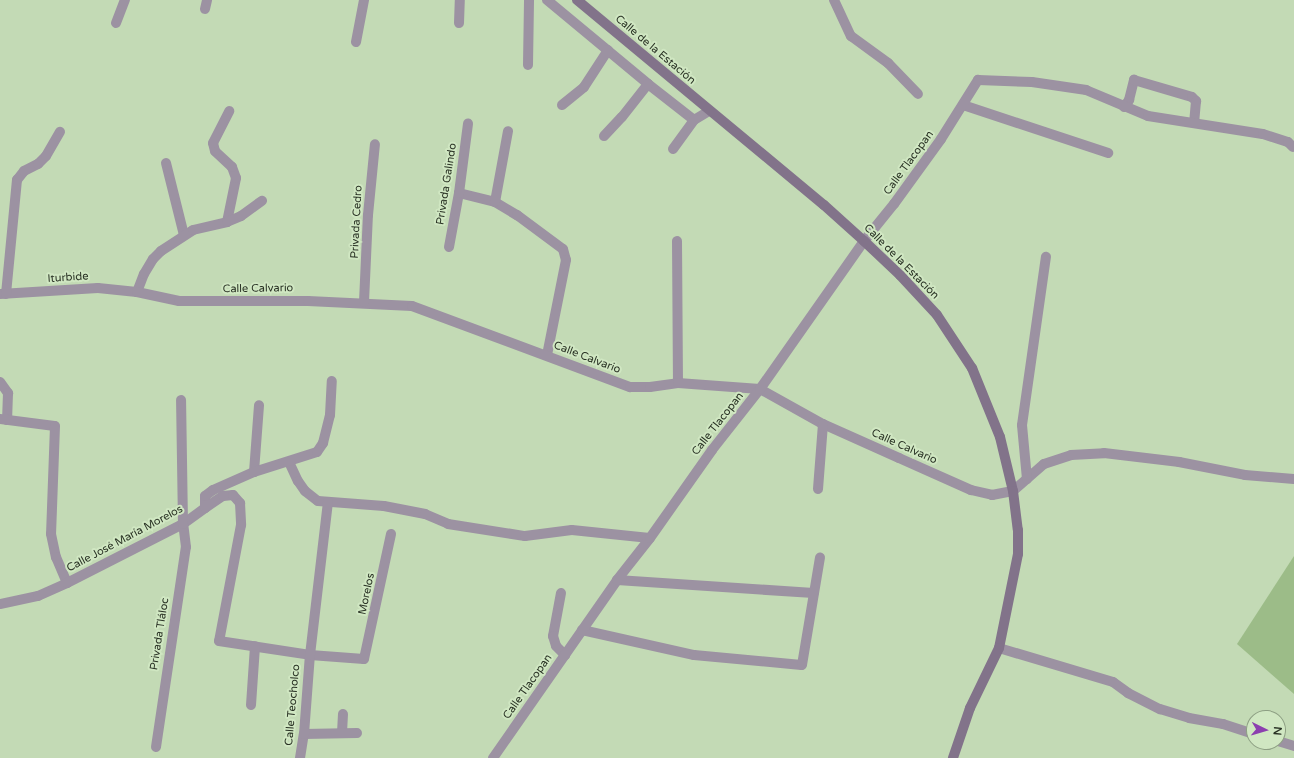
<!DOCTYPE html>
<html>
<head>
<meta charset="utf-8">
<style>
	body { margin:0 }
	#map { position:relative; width:1294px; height:758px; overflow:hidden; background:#c3dab5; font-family:"Varela Round",sans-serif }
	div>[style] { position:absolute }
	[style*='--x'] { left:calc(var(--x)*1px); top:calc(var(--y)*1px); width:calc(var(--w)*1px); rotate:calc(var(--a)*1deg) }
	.green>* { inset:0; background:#9cbc88 }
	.street>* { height:10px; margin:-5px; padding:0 5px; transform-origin:5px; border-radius:5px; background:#9c92a2 }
	.secondary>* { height:10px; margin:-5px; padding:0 5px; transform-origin:5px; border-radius:5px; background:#82738a }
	span { translate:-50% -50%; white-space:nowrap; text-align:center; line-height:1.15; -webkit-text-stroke:4px #d0e7c2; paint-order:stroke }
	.street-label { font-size:11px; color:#293224 }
	.north { position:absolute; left:1246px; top:710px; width:40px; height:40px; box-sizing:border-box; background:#d0e7c2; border:1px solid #8d9f83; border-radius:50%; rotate:95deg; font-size:11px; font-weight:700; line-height:16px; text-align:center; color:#293224 }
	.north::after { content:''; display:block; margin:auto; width:14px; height:18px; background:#8c3faf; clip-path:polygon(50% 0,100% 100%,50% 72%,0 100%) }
</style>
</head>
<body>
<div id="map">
	<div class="green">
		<i style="clip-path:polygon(1294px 556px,1294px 694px,1237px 644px)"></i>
	</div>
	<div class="street">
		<i style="--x:547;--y:0;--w:131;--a:39.7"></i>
		<i style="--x:648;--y:84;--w:58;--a:38"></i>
		<i style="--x:694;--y:120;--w:17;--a:-31"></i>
		<i style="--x:834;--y:0;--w:40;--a:65"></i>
		<i style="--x:851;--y:36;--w:46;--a:36.1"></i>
		<i style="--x:888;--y:63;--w:43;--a:45.9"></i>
		<i style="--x:205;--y:9;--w:9;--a:-77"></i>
		<i style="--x:116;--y:23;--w:25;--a:-69"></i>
		<i style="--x:459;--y:23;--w:23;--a:-88"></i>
		<i style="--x:356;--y:42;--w:43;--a:-79.2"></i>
		<i style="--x:528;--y:65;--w:65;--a:-89.1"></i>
		<i style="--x:562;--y:105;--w:28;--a:-39"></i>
		<i style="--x:584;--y:87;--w:44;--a:-57"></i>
		<i style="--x:963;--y:105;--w:153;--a:18.3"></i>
		<i style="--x:1124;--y:107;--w:9;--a:-54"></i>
		<i style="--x:1129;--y:100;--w:21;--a:-76"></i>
		<i style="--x:1134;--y:80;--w:60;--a:16.3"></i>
		<i style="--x:1192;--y:97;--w:6;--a:45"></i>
		<i style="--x:1196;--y:101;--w:21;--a:95"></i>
		<i style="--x:604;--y:136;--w:26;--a:-47"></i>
		<i style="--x:622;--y:117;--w:42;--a:-51.8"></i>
		<i style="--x:673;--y:149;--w:36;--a:-54"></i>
		<i style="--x:166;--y:163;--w:74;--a:76"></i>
		<i style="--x:459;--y:193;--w:37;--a:14"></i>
		<i style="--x:495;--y:202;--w:26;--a:31"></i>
		<i style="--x:517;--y:215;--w:57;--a:36.5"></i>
		<i style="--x:563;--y:249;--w:11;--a:75"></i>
		<i style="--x:566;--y:260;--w:97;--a:101.3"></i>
		<i style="--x:495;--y:202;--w:72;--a:-79.6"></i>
		<i style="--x:227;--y:222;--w:45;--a:-78.4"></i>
		<i style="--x:236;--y:178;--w:12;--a:-110"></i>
		<i style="--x:232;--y:167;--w:23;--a:-137"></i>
		<i style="--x:215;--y:151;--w:8;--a:-104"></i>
		<i style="--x:213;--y:143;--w:36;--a:-63"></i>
		<i style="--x:677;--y:241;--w:142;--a:89.6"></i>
		<i style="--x:449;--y:247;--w:55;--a:-79.5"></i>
		<i style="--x:459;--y:193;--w:70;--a:-82.6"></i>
		<i style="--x:137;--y:292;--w:19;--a:-69"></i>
		<i style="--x:144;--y:274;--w:17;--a:-59"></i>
		<i style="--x:153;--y:259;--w:11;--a:-45"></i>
		<i style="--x:161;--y:251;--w:38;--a:-33"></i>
		<i style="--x:193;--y:230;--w:35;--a:-13"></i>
		<i style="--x:227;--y:222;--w:15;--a:-23"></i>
		<i style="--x:241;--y:216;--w:26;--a:-36"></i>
		<i style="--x:0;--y:294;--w:98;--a:-3.5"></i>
		<i style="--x:98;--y:288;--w:39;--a:6"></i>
		<i style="--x:137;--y:292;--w:43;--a:12.1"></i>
		<i style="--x:179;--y:301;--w:129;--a:0"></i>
		<i style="--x:308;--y:301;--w:104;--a:2.8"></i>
		<i style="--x:412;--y:306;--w:233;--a:20.4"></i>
		<i style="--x:630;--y:387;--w:20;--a:0"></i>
		<i style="--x:650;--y:387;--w:28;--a:-8"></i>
		<i style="--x:678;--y:383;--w:82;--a:4.2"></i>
		<i style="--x:760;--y:389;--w:72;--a:29.1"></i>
		<i style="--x:823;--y:424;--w:83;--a:24.1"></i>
		<i style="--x:899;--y:458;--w:79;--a:24"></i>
		<i style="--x:971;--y:490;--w:22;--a:13"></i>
		<i style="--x:992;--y:495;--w:21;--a:-11"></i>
		<i style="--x:1013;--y:491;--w:41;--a:-41.1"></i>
		<i style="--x:1044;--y:464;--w:28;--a:-18"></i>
		<i style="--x:1071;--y:455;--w:33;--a:-3"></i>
		<i style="--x:1104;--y:453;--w:76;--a:6.8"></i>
		<i style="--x:1179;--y:462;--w:67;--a:11.1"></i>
		<i style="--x:1245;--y:475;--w:49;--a:4.7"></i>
		<i style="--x:6;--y:294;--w:115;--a:-84.5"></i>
		<i style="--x:17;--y:180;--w:11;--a:-52"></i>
		<i style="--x:24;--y:171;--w:16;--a:-27"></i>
		<i style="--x:38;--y:164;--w:11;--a:-45"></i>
		<i style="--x:46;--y:156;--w:28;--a:-60"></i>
		<i style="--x:364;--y:302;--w:87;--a:-87.4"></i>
		<i style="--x:368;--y:215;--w:71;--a:-84.4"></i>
		<i style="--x:0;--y:382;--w:14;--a:54"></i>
		<i style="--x:8;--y:393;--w:27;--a:92"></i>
		<i style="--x:0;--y:419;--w:55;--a:7.3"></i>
		<i style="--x:55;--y:426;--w:108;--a:92.1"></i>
		<i style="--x:51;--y:534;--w:24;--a:78"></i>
		<i style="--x:56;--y:557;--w:28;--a:67"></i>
		<i style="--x:289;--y:462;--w:21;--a:65"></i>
		<i style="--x:298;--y:481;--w:12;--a:55"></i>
		<i style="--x:305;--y:491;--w:16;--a:38"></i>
		<i style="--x:318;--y:501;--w:66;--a:4.3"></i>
		<i style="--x:384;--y:506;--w:42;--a:11"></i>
		<i style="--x:425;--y:514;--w:25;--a:23"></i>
		<i style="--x:448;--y:524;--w:78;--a:8.9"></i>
		<i style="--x:525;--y:536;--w:47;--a:-7.3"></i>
		<i style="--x:572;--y:530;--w:78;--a:5.9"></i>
		<i style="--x:254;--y:472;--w:67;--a:-85.7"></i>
		<i style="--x:1027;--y:479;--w:54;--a:-95.3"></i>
		<i style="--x:1022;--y:425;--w:170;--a:-81.9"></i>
		<i style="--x:818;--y:489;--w:65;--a:-85.6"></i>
		<i style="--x:205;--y:508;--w:22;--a:-34"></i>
		<i style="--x:223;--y:496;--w:10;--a:-6"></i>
		<i style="--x:233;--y:495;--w:11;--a:49"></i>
		<i style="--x:240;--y:503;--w:22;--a:87"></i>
		<i style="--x:241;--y:525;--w:118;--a:100.7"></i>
		<i style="--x:219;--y:641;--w:92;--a:8.7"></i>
		<i style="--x:310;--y:655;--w:54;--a:4.2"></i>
		<i style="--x:364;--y:659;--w:128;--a:-77.8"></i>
		<i style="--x:617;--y:580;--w:197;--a:3.8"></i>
		<i style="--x:561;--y:593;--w:44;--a:100.5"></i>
		<i style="--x:553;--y:636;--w:10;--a:73"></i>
		<i style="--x:556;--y:646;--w:13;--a:45"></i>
		<i style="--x:0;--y:604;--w:39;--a:-12"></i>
		<i style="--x:38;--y:596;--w:32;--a:-24"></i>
		<i style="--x:67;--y:583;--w:130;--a:-27"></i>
		<i style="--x:183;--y:524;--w:27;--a:-36"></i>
		<i style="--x:205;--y:508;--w:12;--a:-90"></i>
		<i style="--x:205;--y:496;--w:10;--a:-37"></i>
		<i style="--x:213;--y:490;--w:45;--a:-23.7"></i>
		<i style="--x:254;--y:472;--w:66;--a:-17.6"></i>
		<i style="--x:317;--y:452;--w:11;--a:-56"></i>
		<i style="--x:323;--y:443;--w:29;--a:-76"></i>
		<i style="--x:330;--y:415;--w:34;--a:-87"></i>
		<i style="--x:582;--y:630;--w:115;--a:12.6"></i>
		<i style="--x:694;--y:655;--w:108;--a:5.3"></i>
		<i style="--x:802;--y:665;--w:109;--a:-80.5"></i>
		<i style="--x:999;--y:648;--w:119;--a:16.6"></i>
		<i style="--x:1113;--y:682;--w:19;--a:36"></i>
		<i style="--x:1128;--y:693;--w:36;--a:27"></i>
		<i style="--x:1160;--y:709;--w:30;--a:17"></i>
		<i style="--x:1189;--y:718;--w:35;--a:10"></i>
		<i style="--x:1223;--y:724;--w:33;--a:18"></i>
		<i style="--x:251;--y:705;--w:59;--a:-86.1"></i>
		<i style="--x:342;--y:733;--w:19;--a:-87"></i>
		<i style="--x:304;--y:734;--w:53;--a:-1.1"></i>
		<i style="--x:1278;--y:741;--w:17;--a:17"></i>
		<i style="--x:156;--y:747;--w:202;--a:-81.5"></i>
		<i style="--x:186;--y:547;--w:23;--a:-97"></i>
		<i style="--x:183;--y:524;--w:124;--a:-90.9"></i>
		<i style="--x:300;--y:758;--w:24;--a:-81"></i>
		<i style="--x:304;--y:734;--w:79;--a:-85.7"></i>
		<i style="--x:310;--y:655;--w:154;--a:-83.3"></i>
		<i style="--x:493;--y:758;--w:217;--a:-55.1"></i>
		<i style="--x:617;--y:580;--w:53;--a:-51.8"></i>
		<i style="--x:650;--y:538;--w:108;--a:-54.8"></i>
		<i style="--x:712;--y:450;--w:78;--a:-51.8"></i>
		<i style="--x:760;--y:389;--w:181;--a:-54.9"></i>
		<i style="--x:864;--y:241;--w:48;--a:-51"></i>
		<i style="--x:894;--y:204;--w:80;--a:-54.1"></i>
		<i style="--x:941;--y:139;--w:70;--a:-57.9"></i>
		<i style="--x:978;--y:80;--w:54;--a:2.1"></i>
		<i style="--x:1032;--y:82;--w:55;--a:8.4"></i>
		<i style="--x:1086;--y:90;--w:67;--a:22.8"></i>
		<i style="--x:1148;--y:116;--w:116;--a:8.9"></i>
		<i style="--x:1263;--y:134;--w:26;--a:18"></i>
		<i style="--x:1288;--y:142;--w:7;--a:45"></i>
	</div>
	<div class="secondary">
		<i style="--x:577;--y:0;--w:321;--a:39.7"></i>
		<i style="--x:824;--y:205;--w:54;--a:42"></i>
		<i style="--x:864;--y:241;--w:50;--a:43.4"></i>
		<i style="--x:900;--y:275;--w:54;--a:47.2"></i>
		<i style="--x:937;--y:315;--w:64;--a:56.6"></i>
		<i style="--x:972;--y:368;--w:74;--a:67.9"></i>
		<i style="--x:1000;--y:437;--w:56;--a:76.5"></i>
		<i style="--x:1013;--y:491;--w:39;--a:83"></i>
		<i style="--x:1018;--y:530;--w:24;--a:90"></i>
		<i style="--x:1018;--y:554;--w:96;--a:101.4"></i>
		<i style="--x:999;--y:648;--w:67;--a:115.8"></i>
		<i style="--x:970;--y:708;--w:53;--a:108.8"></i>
	</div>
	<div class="street-label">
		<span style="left:655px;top:50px;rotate:40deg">Calle de la Estación</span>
		<span style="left:909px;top:163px;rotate:-54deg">Calle Tlacopan</span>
		<span style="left:447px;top:184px;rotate:-81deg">Privada Galindo</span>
		<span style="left:357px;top:222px;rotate:-87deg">Privada Cedro</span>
		<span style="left:901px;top:262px;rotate:45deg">Calle de la Estación</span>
		<span style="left:68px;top:278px;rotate:-4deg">Iturbide</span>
		<span style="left:258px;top:289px;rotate:-1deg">Calle Calvario</span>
		<span style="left:587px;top:358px;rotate:21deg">Calle Calvario</span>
		<span style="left:718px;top:424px;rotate:-52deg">Calle Tlacopan</span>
		<span style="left:904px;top:447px;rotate:24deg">Calle Calvario</span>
		<span style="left:125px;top:539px;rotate:-28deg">Calle José María Morelos</span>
		<span style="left:367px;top:594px;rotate:-78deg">Morelos</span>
		<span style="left:160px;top:634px;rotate:-81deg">Privada Tláloc</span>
		<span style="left:528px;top:687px;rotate:-55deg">Calle Tlacopan</span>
		<span style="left:293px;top:705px;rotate:-85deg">Calle Teocholco</span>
	</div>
	<div class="north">N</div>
</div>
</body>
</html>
